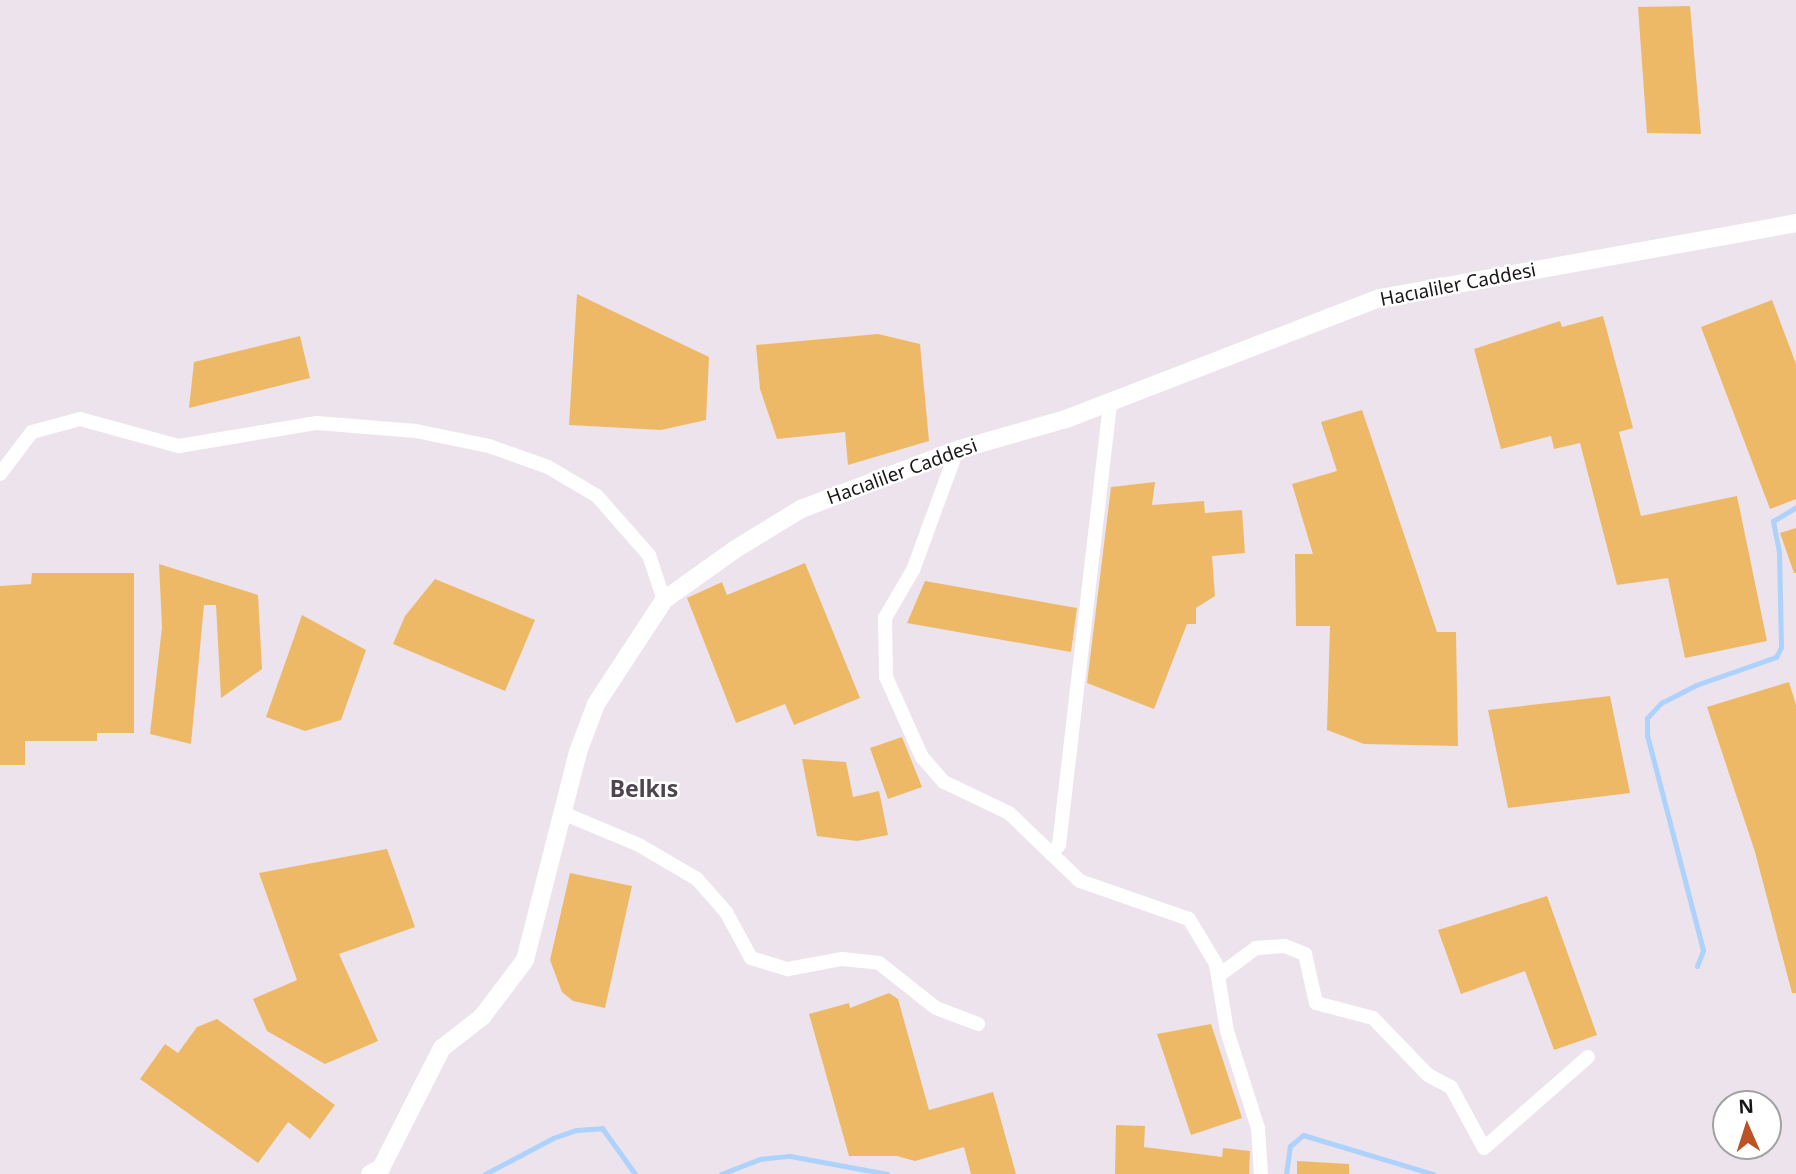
<!DOCTYPE html>
<html>
<head>
<meta charset="utf-8">
<style>
	body { margin:0 }
	#map { position:relative; width:1796px; height:1174px; overflow:hidden; background:#ede3ed; font-family:"Noto Sans",sans-serif }
	div>[style] { position:absolute }
	[style*='--x'] { left:calc(var(--x)*1px); top:calc(var(--y)*1px); width:calc(var(--w)*1px); rotate:calc(var(--a)*1deg) }
	.stream>* { height:5px; margin:-2.5px; padding:0 2.5px; transform-origin:2.5px; border-radius:2.5px; background:#add2fb }
	.building>* { inset:0; background:#eeb967 }
	.minor>* { height:14px; margin:-7px; padding:0 7px; transform-origin:7px; border-radius:7px; background:#fff }
	.tertiary>* { height:18px; margin:-9px; padding:0 9px; transform-origin:9px; border-radius:9px; background:#fff }
	span { translate:-50% -50%; white-space:nowrap; text-align:center; line-height:1.15; -webkit-text-stroke:5px #fff; paint-order:stroke }
	.street-label { font-size:19px; color:#1a171a }
	.quarter-label { font-size:23px; color:#4e464e; font-weight:700 }
	.north { position:absolute; left:1712px; top:1090px; width:70px; height:70px; box-sizing:border-box; background:#fff; border:2px solid #a3a2a3; border-radius:50%; rotate:357deg; font-size:19px; font-weight:700; line-height:28px; text-align:center; color:#1a171a }
	.north::after { content:''; display:block; margin:auto; width:24px; height:32px; background:#ba5425; clip-path:polygon(50% 0,100% 100%,50% 72%,0 100%) }
</style>
</head>
<body>
<div id="map">
	<div class="stream">
		<i style="--x:1697;--y:966;--w:17;--a:-69"></i>
		<i style="--x:1703;--y:950;--w:222;--a:-104.6"></i>
		<i style="--x:1647;--y:735;--w:17;--a:-90"></i>
		<i style="--x:1647;--y:718;--w:21;--a:-47"></i>
		<i style="--x:1661;--y:703;--w:39;--a:-27"></i>
		<i style="--x:1696;--y:685;--w:85;--a:-19.3"></i>
		<i style="--x:1776;--y:657;--w:11;--a:-63"></i>
		<i style="--x:1781;--y:647;--w:95;--a:-91.2"></i>
		<i style="--x:1779;--y:552;--w:32;--a:-101"></i>
		<i style="--x:1773;--y:521;--w:27;--a:-31"></i>
		<i style="--x:485;--y:1174;--w:77;--a:-27.9"></i>
		<i style="--x:553;--y:1138;--w:24;--a:-19"></i>
		<i style="--x:576;--y:1130;--w:26;--a:-4"></i>
		<i style="--x:602;--y:1128;--w:57;--a:54.3"></i>
		<i style="--x:721;--y:1174;--w:42;--a:-21"></i>
		<i style="--x:760;--y:1159;--w:30;--a:-6"></i>
		<i style="--x:790;--y:1156;--w:99;--a:10.5"></i>
		<i style="--x:1286;--y:1174;--w:28;--a:-82"></i>
		<i style="--x:1290;--y:1146;--w:17;--a:-40"></i>
		<i style="--x:1303;--y:1135;--w:136;--a:16.7"></i>
	</div>
	<div class="building">
		<i style="clip-path:polygon(1690px 6px,1701px 134px,1647px 133px,1638px 7px)"></i>
		<i style="clip-path:polygon(577px 294px,709px 357px,706px 420px,661px 430px,569px 425px)"></i>
		<i style="clip-path:polygon(1772px 300px,1796px 364px,1796px 499px,1770px 509px,1701px 327px)"></i>
		<i style="clip-path:polygon(1603px 316px,1633px 428px,1619px 432px,1641px 516px,1737px 496px,1767px 641px,1685px 658px,1668px 578px,1617px 585px,1580px 443px,1554px 449px,1551px 436px,1501px 449px,1474px 349px,1560px 321px,1562px 327px)"></i>
		<i style="clip-path:polygon(878px 334px,920px 344px,929px 441px,848px 465px,845px 432px,777px 439px,760px 389px,756px 345px)"></i>
		<i style="clip-path:polygon(300px 336px,310px 378px,189px 408px,194px 362px)"></i>
		<i style="clip-path:polygon(1362px 410px,1437px 632px,1456px 632px,1458px 746px,1364px 744px,1327px 730px,1330px 626px,1296px 626px,1295px 554px,1313px 554px,1292px 484px,1337px 471px,1321px 422px)"></i>
		<i style="clip-path:polygon(1155px 482px,1152px 505px,1204px 501px,1205px 513px,1242px 510px,1245px 553px,1212px 556px,1215px 596px,1196px 608px,1196px 624px,1187px 624px,1154px 709px,1087px 683px,1111px 487px)"></i>
		<i style="clip-path:polygon(1796px 528px,1796px 573px,1794px 573px,1780px 533px)"></i>
		<i style="clip-path:polygon(805px 563px,860px 698px,794px 725px,785px 704px,736px 723px,687px 598px,722px 582px,727px 595px)"></i>
		<i style="clip-path:polygon(159px 564px,258px 595px,262px 669px,221px 698px,216px 605px,204px 605px,191px 744px,150px 734px,162px 627px)"></i>
		<i style="clip-path:polygon(32px 573px,134px 573px,134px 733px,97px 733px,97px 741px,25px 741px,25px 765px,0 765px,0 586px,31px 584px)"></i>
		<i style="clip-path:polygon(435px 579px,535px 620px,505px 691px,393px 644px,405px 616px)"></i>
		<i style="clip-path:polygon(925px 581px,1077px 608px,1071px 652px,907px 623px)"></i>
		<i style="clip-path:polygon(302px 615px,366px 650px,341px 720px,305px 731px,266px 717px)"></i>
		<i style="clip-path:polygon(1789px 682px,1796px 705px,1796px 993px,1792px 993px,1755px 852px,1707px 707px)"></i>
		<i style="clip-path:polygon(1610px 696px,1630px 793px,1508px 808px,1488px 710px)"></i>
		<i style="clip-path:polygon(902px 737px,922px 787px,888px 799px,870px 748px)"></i>
		<i style="clip-path:polygon(802px 759px,846px 762px,853px 797px,879px 791px,888px 835px,857px 841px,817px 836px)"></i>
		<i style="clip-path:polygon(387px 849px,415px 927px,339px 954px,378px 1041px,325px 1064px,267px 1031px,253px 999px,297px 980px,259px 873px)"></i>
		<i style="clip-path:polygon(570px 873px,632px 886px,605px 1008px,573px 1001px,562px 992px,550px 960px)"></i>
		<i style="clip-path:polygon(1547px 896px,1597px 1035px,1554px 1050px,1525px 971px,1461px 994px,1438px 930px)"></i>
		<i style="clip-path:polygon(889px 993px,898px 999px,929px 1110px,993px 1092px,1016px 1174px,971px 1174px,964px 1147px,915px 1161px,897px 1156px,849px 1156px,809px 1014px,849px 1003px,850px 1008px)"></i>
		<i style="clip-path:polygon(217px 1019px,335px 1105px,310px 1139px,288px 1122px,258px 1163px,140px 1079px,165px 1044px,178px 1053px,197px 1027px)"></i>
		<i style="clip-path:polygon(1211px 1024px,1242px 1118px,1191px 1135px,1157px 1034px)"></i>
		<i style="clip-path:polygon(1116px 1125px,1145px 1126px,1144px 1147px,1222px 1157px,1223px 1148px,1250px 1151px,1249px 1174px,1115px 1174px)"></i>
		<i style="clip-path:polygon(1297px 1161px,1349px 1164px,1349px 1174px,1297px 1174px)"></i>
	</div>
	<div class="minor">
		<i style="--x:957;--y:450;--w:128;--a:110.1"></i>
		<i style="--x:913;--y:570;--w:56;--a:120.3"></i>
		<i style="--x:885;--y:618;--w:59;--a:89"></i>
		<i style="--x:886;--y:677;--w:88;--a:65.8"></i>
		<i style="--x:922;--y:757;--w:33;--a:49"></i>
		<i style="--x:944;--y:782;--w:72;--a:25.5"></i>
		<i style="--x:1009;--y:813;--w:98;--a:43.8"></i>
		<i style="--x:1080;--y:881;--w:115;--a:19.2"></i>
		<i style="--x:1189;--y:919;--w:52;--a:59"></i>
		<i style="--x:1216;--y:964;--w:68;--a:80.7"></i>
		<i style="--x:1227;--y:1031;--w:102;--a:72.3"></i>
		<i style="--x:1258;--y:1128;--w:46;--a:86.3"></i>
		<i style="--x:0;--y:474;--w:53;--a:-52.7"></i>
		<i style="--x:32;--y:432;--w:50;--a:-15.2"></i>
		<i style="--x:80;--y:419;--w:103;--a:15.3"></i>
		<i style="--x:179;--y:446;--w:140;--a:-9.5"></i>
		<i style="--x:317;--y:423;--w:99;--a:4.6"></i>
		<i style="--x:416;--y:431;--w:75;--a:11.6"></i>
		<i style="--x:489;--y:446;--w:63;--a:19.6"></i>
		<i style="--x:548;--y:467;--w:57;--a:30.6"></i>
		<i style="--x:597;--y:496;--w:79;--a:48.6"></i>
		<i style="--x:649;--y:555;--w:47;--a:71.6"></i>
		<i style="--x:565;--y:814;--w:80;--a:22.7"></i>
		<i style="--x:639;--y:845;--w:67;--a:30.4"></i>
		<i style="--x:697;--y:879;--w:44;--a:48.7"></i>
		<i style="--x:726;--y:912;--w:52;--a:61.5"></i>
		<i style="--x:751;--y:958;--w:39;--a:17"></i>
		<i style="--x:788;--y:969;--w:55;--a:-10.5"></i>
		<i style="--x:842;--y:959;--w:37;--a:6"></i>
		<i style="--x:879;--y:963;--w:73;--a:38.3"></i>
		<i style="--x:936;--y:1008;--w:45;--a:20.9"></i>
		<i style="--x:1051;--y:854;--w:12;--a:-48"></i>
		<i style="--x:1059;--y:845;--w:447;--a:-83.4"></i>
		<i style="--x:1218;--y:976;--w:47;--a:-36.4"></i>
		<i style="--x:1256;--y:948;--w:29;--a:-4"></i>
		<i style="--x:1285;--y:946;--w:22;--a:22"></i>
		<i style="--x:1305;--y:954;--w:50;--a:77.3"></i>
		<i style="--x:1316;--y:1003;--w:59;--a:14.7"></i>
		<i style="--x:1373;--y:1018;--w:79;--a:46"></i>
		<i style="--x:1428;--y:1075;--w:26;--a:28"></i>
		<i style="--x:1451;--y:1087;--w:69;--a:61.6"></i>
		<i style="--x:1484;--y:1148;--w:138;--a:-41.2"></i>
	</div>
	<div class="tertiary">
		<i style="--x:370;--y:1174;--w:13;--a:-29"></i>
		<i style="--x:381;--y:1168;--w:135;--a:-63.1"></i>
		<i style="--x:442;--y:1048;--w:51;--a:-37.8"></i>
		<i style="--x:482;--y:1017;--w:71;--a:-53"></i>
		<i style="--x:525;--y:960;--w:215;--a:-75.7"></i>
		<i style="--x:578;--y:752;--w:51;--a:-69.4"></i>
		<i style="--x:596;--y:704;--w:124;--a:-56.8"></i>
		<i style="--x:664;--y:600;--w:86;--a:-35.5"></i>
		<i style="--x:734;--y:550;--w:79;--a:-31.5"></i>
		<i style="--x:801;--y:509;--w:167;--a:-20.7"></i>
		<i style="--x:957;--y:450;--w:113;--a:-15.9"></i>
		<i style="--x:1066;--y:419;--w:337;--a:-21.1"></i>
		<i style="--x:1380;--y:298;--w:423;--a:-10.2"></i>
	</div>
	<div class="street-label">
		<span style="left:1458px;top:285px;rotate:-11deg">Hacıaliler Caddesi</span>
		<span style="left:902px;top:472px;rotate:-20deg">Hacıaliler Caddesi</span>
	</div>
	<div class="quarter-label">
		<span style="left:644px;top:788px">Belkıs</span>
	</div>
	<div class="north">N</div>
</div>
</body>
</html>
